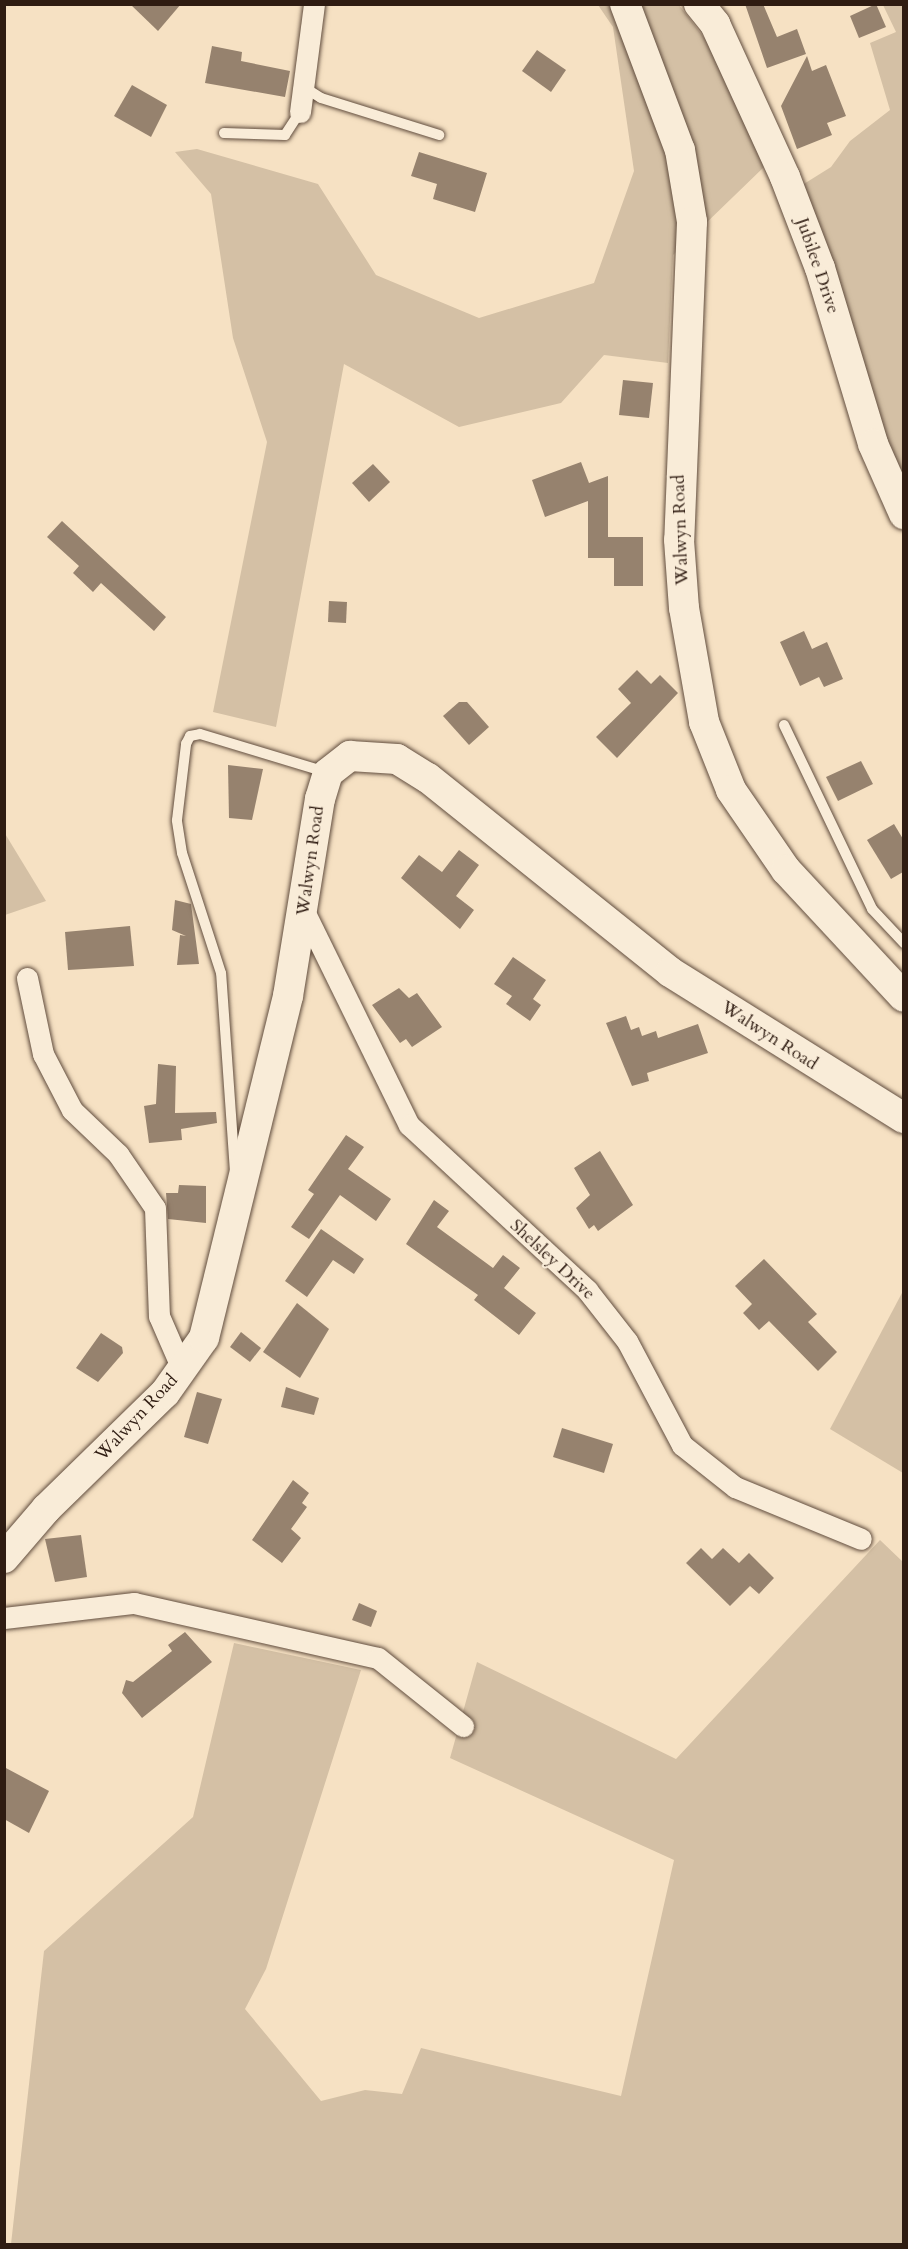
<!DOCTYPE html>
<html>
<head>
<meta charset="utf-8">
<style>
	body { margin:0 }
	#map { position:relative; width:908px; height:2249px; overflow:hidden; background:#f6e1c3; font-family:Cardo,serif }
	div>[style] { position:absolute }
	[style*='--x'] { left:calc(var(--x)*1px); top:calc(var(--y)*1px); width:calc(var(--w)*1px); rotate:calc(var(--a)*1deg) }
	.green>* { inset:0; background:#d4c0a5 }
	.building>* { inset:0; background:#96826e }
	.roads { filter:drop-shadow(0 0 2px #614d3e) drop-shadow(0 0 2px #614d3e) }
	.service>* { height:10px; margin:-5px; padding:0 5px; transform-origin:5px; border-radius:5px; background:#f9ecd8 }
	.minor>* { height:21px; margin:-10.5px; padding:0 10.5px; transform-origin:10.5px; border-radius:10.5px; background:#f9ecd8 }
	.secondary>* { height:30px; margin:-15px; padding:0 15px; transform-origin:15px; border-radius:15px; background:#f9ecd8 }
	span { translate:-50% -50%; white-space:nowrap; text-align:center; line-height:1.15; -webkit-text-stroke:4.5px #f9ecd8; paint-order:stroke }
	.street-label { font-size:18px; color:#2f1c12 }
	.frame { position:absolute; inset:0; border:6px solid #2f1c12; pointer-events:none }
</style>
</head>
<body>
<div id="map">
	<div class="green">
		<i style="clip-path:polygon(598px 5px,679px 5px,719px 57px,766px 165px,673px 255px,668px 363px,604px 355px,561px 403px,459px 427px,344px 364px,276px 727px,213px 712px,267px 442px,233px 338px,211px 194px,175px 152px,197px 149px,318px 184px,376px 275px,479px 318px,594px 283px,634px 171px,613px 27px)"></i>
		<i style="clip-path:polygon(883px 5px,903px 5px,903px 478px,835px 318px,791px 192px,831px 167px,850px 141px,890px 110px,870px 43px,896px 32px)"></i>
		<i style="clip-path:polygon(4px 832px,46px 901px,5px 915px,4px 915px)"></i>
		<i style="clip-path:polygon(903px 1291px,903px 1473px,830px 1429px)"></i>
		<i style="clip-path:polygon(880px 1540px,903px 1562px,903px 2244px,11px 2244px,44px 1951px,193px 1817px,234px 1643px,361px 1670px,266px 1969px,245px 2009px,321px 2101px,365px 2090px,402px 2094px,421px 2048px,621px 2096px,674px 1860px,450px 1758px,477px 1662px,676px 1759px)"></i>
	</div>
	<div class="building">
		<i style="clip-path:polygon(130px 4px,181px 4px,158px 31px)"></i>
		<i style="clip-path:polygon(745px 4px,763px 4px,777px 37px,797px 29px,806px 54px,767px 68px)"></i>
		<i style="clip-path:polygon(876px 4px,886px 27px,859px 38px,850px 16px)"></i>
		<i style="clip-path:polygon(212px 46px,242px 52px,241px 61px,290px 71px,285px 97px,205px 83px)"></i>
		<i style="clip-path:polygon(537px 50px,566px 70px,551px 92px,522px 71px)"></i>
		<i style="clip-path:polygon(807px 56px,812px 71px,826px 65px,846px 116px,827px 123px,832px 135px,797px 149px,781px 106px)"></i>
		<i style="clip-path:polygon(132px 85px,167px 105px,151px 137px,114px 116px)"></i>
		<i style="clip-path:polygon(419px 152px,487px 173px,475px 212px,433px 199px,437px 184px,411px 176px)"></i>
		<i style="clip-path:polygon(623px 380px,653px 383px,649px 418px,619px 415px)"></i>
		<i style="clip-path:polygon(581px 462px,589px 483px,608px 476px,608px 537px,643px 537px,643px 586px,614px 586px,614px 558px,588px 558px,588px 501px,545px 517px,532px 480px)"></i>
		<i style="clip-path:polygon(373px 464px,390px 482px,369px 502px,352px 483px)"></i>
		<i style="clip-path:polygon(62px 521px,166px 617px,154px 631px,101px 583px,93px 592px,73px 573px,79px 566px,47px 537px)"></i>
		<i style="clip-path:polygon(329px 601px,347px 602px,346px 623px,328px 622px)"></i>
		<i style="clip-path:polygon(804px 631px,812px 649px,827px 642px,843px 679px,824px 687px,819px 677px,800px 686px,780px 642px)"></i>
		<i style="clip-path:polygon(637px 670px,651px 684px,660px 675px,678px 693px,617px 758px,596px 737px,631px 703px,618px 689px)"></i>
		<i style="clip-path:polygon(459px 702px,467px 702px,489px 727px,469px 745px,443px 716px)"></i>
		<i style="clip-path:polygon(861px 761px,873px 784px,838px 801px,826px 777px)"></i>
		<i style="clip-path:polygon(228px 765px,263px 769px,252px 820px,229px 818px)"></i>
		<i style="clip-path:polygon(894px 824px,903px 839px,903px 872px,891px 879px,867px 840px)"></i>
		<i style="clip-path:polygon(459px 850px,479px 865px,456px 896px,474px 910px,460px 929px,401px 878px,419px 855px,442px 872px)"></i>
		<i style="clip-path:polygon(175px 900px,191px 904px,199px 964px,177px 965px,180px 935px,186px 936px,172px 930px)"></i>
		<i style="clip-path:polygon(130px 926px,134px 966px,68px 970px,65px 932px)"></i>
		<i style="clip-path:polygon(513px 957px,546px 980px,533px 999px,541px 1005px,530px 1021px,506px 1004px,512px 996px,494px 984px)"></i>
		<i style="clip-path:polygon(399px 988px,409px 998px,417px 993px,442px 1027px,412px 1047px,406px 1039px,400px 1043px,372px 1005px)"></i>
		<i style="clip-path:polygon(626px 1016px,631px 1030px,639px 1027px,642px 1036px,656px 1031px,658px 1038px,698px 1024px,708px 1053px,647px 1073px,649px 1081px,632px 1086px,606px 1023px)"></i>
		<i style="clip-path:polygon(158px 1064px,176px 1066px,175px 1113px,216px 1112px,217px 1123px,181px 1129px,182px 1140px,149px 1143px,144px 1106px,156px 1104px)"></i>
		<i style="clip-path:polygon(346px 1135px,364px 1147px,348px 1169px,391px 1199px,376px 1221px,340px 1195px,309px 1239px,291px 1227px,314px 1194px,308px 1190px)"></i>
		<i style="clip-path:polygon(600px 1151px,633px 1205px,598px 1231px,594px 1225px,589px 1229px,576px 1208px,590px 1195px,574px 1168px)"></i>
		<i style="clip-path:polygon(179px 1185px,206px 1186px,206px 1223px,168px 1219px,166px 1193px,178px 1193px)"></i>
		<i style="clip-path:polygon(434px 1200px,449px 1211px,437px 1227px,493px 1268px,503px 1255px,520px 1268px,504px 1288px,536px 1313px,519px 1335px,474px 1300px,478px 1295px,406px 1244px)"></i>
		<i style="clip-path:polygon(321px 1229px,364px 1259px,354px 1274px,333px 1260px,307px 1297px,285px 1281px)"></i>
		<i style="clip-path:polygon(764px 1259px,817px 1314px,808px 1322px,837px 1352px,818px 1371px,769px 1321px,759px 1330px,743px 1313px,752px 1304px,735px 1286px)"></i>
		<i style="clip-path:polygon(297px 1303px,329px 1329px,300px 1378px,263px 1352px)"></i>
		<i style="clip-path:polygon(241px 1332px,261px 1348px,250px 1362px,230px 1347px)"></i>
		<i style="clip-path:polygon(101px 1333px,122px 1347px,123px 1353px,98px 1382px,76px 1368px)"></i>
		<i style="clip-path:polygon(286px 1387px,319px 1398px,314px 1415px,281px 1407px)"></i>
		<i style="clip-path:polygon(197px 1392px,222px 1399px,208px 1444px,184px 1437px)"></i>
		<i style="clip-path:polygon(562px 1428px,613px 1444px,604px 1473px,553px 1457px)"></i>
		<i style="clip-path:polygon(293px 1480px,309px 1493px,302px 1503px,307px 1507px,291px 1529px,301px 1538px,282px 1563px,252px 1540px)"></i>
		<i style="clip-path:polygon(81px 1535px,87px 1577px,55px 1582px,45px 1539px)"></i>
		<i style="clip-path:polygon(701px 1548px,712px 1559px,723px 1548px,739px 1563px,749px 1553px,774px 1578px,759px 1594px,750px 1586px,730px 1606px,686px 1563px)"></i>
		<i style="clip-path:polygon(359px 1603px,377px 1611px,371px 1627px,352px 1620px)"></i>
		<i style="clip-path:polygon(185px 1632px,212px 1662px,142px 1718px,122px 1693px,126px 1680px,133px 1682px,172px 1651px,168px 1645px)"></i>
		<i style="clip-path:polygon(4px 1767px,49px 1791px,29px 1833px,4px 1819px)"></i>
	</div>
	<div class="roads">
		<div class="service">
			<i style="--x:302;--y:86;--w:22;--a:32"></i>
			<i style="--x:321;--y:98;--w:124;--a:17.4"></i>
			<i style="--x:224;--y:133;--w:61;--a:1.9"></i>
			<i style="--x:285;--y:135;--w:27;--a:-57"></i>
			<i style="--x:784;--y:725;--w:204;--a:64.4"></i>
			<i style="--x:872;--y:909;--w:47;--a:46.7"></i>
			<i style="--x:235;--y:1172;--w:199;--a:-94"></i>
			<i style="--x:221;--y:973;--w:126;--a:-108"></i>
			<i style="--x:182;--y:853;--w:33;--a:-99"></i>
			<i style="--x:177;--y:820;--w:77;--a:-83.2"></i>
			<i style="--x:186;--y:744;--w:9;--a:-63"></i>
			<i style="--x:190;--y:736;--w:10;--a:-11"></i>
			<i style="--x:200;--y:734;--w:132;--a:16.8"></i>
		</div>
		<div class="minor">
			<i style="--x:300;--y:112;--w:109;--a:-82.6"></i>
			<i style="--x:305;--y:913;--w:236;--a:63.9"></i>
			<i style="--x:409;--y:1125;--w:243;--a:42.8"></i>
			<i style="--x:587;--y:1290;--w:65;--a:51.9"></i>
			<i style="--x:627;--y:1341;--w:118;--a:62.1"></i>
			<i style="--x:682;--y:1445;--w:68;--a:38.4"></i>
			<i style="--x:735;--y:1487;--w:136;--a:22.4"></i>
			<i style="--x:27;--y:978;--w:78;--a:78.1"></i>
			<i style="--x:43;--y:1054;--w:63;--a:62.6"></i>
			<i style="--x:72;--y:1110;--w:64;--a:43.7"></i>
			<i style="--x:118;--y:1154;--w:65;--a:55.6"></i>
			<i style="--x:155;--y:1208;--w:108;--a:87.9"></i>
			<i style="--x:159;--y:1316;--w:58;--a:66.5"></i>
			<i style="--x:4;--y:1618;--w:131;--a:-6.6"></i>
			<i style="--x:134;--y:1603;--w:250;--a:12.7"></i>
			<i style="--x:378;--y:1658;--w:109;--a:38.7"></i>
		</div>
		<div class="secondary">
			<i style="--x:625;--y:4;--w:156;--a:69.4"></i>
			<i style="--x:680;--y:150;--w:73;--a:80.5"></i>
			<i style="--x:692;--y:222;--w:318;--a:92.3"></i>
			<i style="--x:679;--y:540;--w:68;--a:85.8"></i>
			<i style="--x:684;--y:608;--w:116;--a:80"></i>
			<i style="--x:704;--y:722;--w:73;--a:68.3"></i>
			<i style="--x:731;--y:790;--w:97;--a:55.5"></i>
			<i style="--x:786;--y:870;--w:173;--a:47.1"></i>
			<i style="--x:699;--y:4;--w:26;--a:51"></i>
			<i style="--x:715;--y:24;--w:168;--a:65.4"></i>
			<i style="--x:785;--y:177;--w:97;--a:69"></i>
			<i style="--x:820;--y:268;--w:184;--a:73.2"></i>
			<i style="--x:873;--y:444;--w:77;--a:66.1"></i>
			<i style="--x:4;--y:1558;--w:65;--a:-49.4"></i>
			<i style="--x:46;--y:1509;--w:166;--a:-44.3"></i>
			<i style="--x:165;--y:1393;--w:67;--a:-54.7"></i>
			<i style="--x:204;--y:1338;--w:352;--a:-76.2"></i>
			<i style="--x:288;--y:996;--w:200;--a:-80.8"></i>
			<i style="--x:320;--y:799;--w:27;--a:-73"></i>
			<i style="--x:328;--y:773;--w:28;--a:-38"></i>
			<i style="--x:350;--y:756;--w:47;--a:3.7"></i>
			<i style="--x:397;--y:759;--w:36;--a:32"></i>
			<i style="--x:428;--y:778;--w:310;--a:38.7"></i>
			<i style="--x:670;--y:972;--w:276;--a:32"></i>
		</div>
	</div>
	<div class="street-label">
		<span style="left:817px;top:266px;rotate:71deg">Jubilee Drive</span>
		<span style="left:681px;top:530px;rotate:-92deg">Walwyn Road</span>
		<span style="left:311px;top:861px;rotate:-82deg">Walwyn Road</span>
		<span style="left:769px;top:1036px;rotate:33deg">Walwyn Road</span>
		<span style="left:552px;top:1260px;rotate:43deg">Shelsley Drive</span>
		<span style="left:137px;top:1418px;rotate:-47deg">Walwyn Road</span>
	</div>
	<div class="frame"></div>
</div>
</body>
</html>
